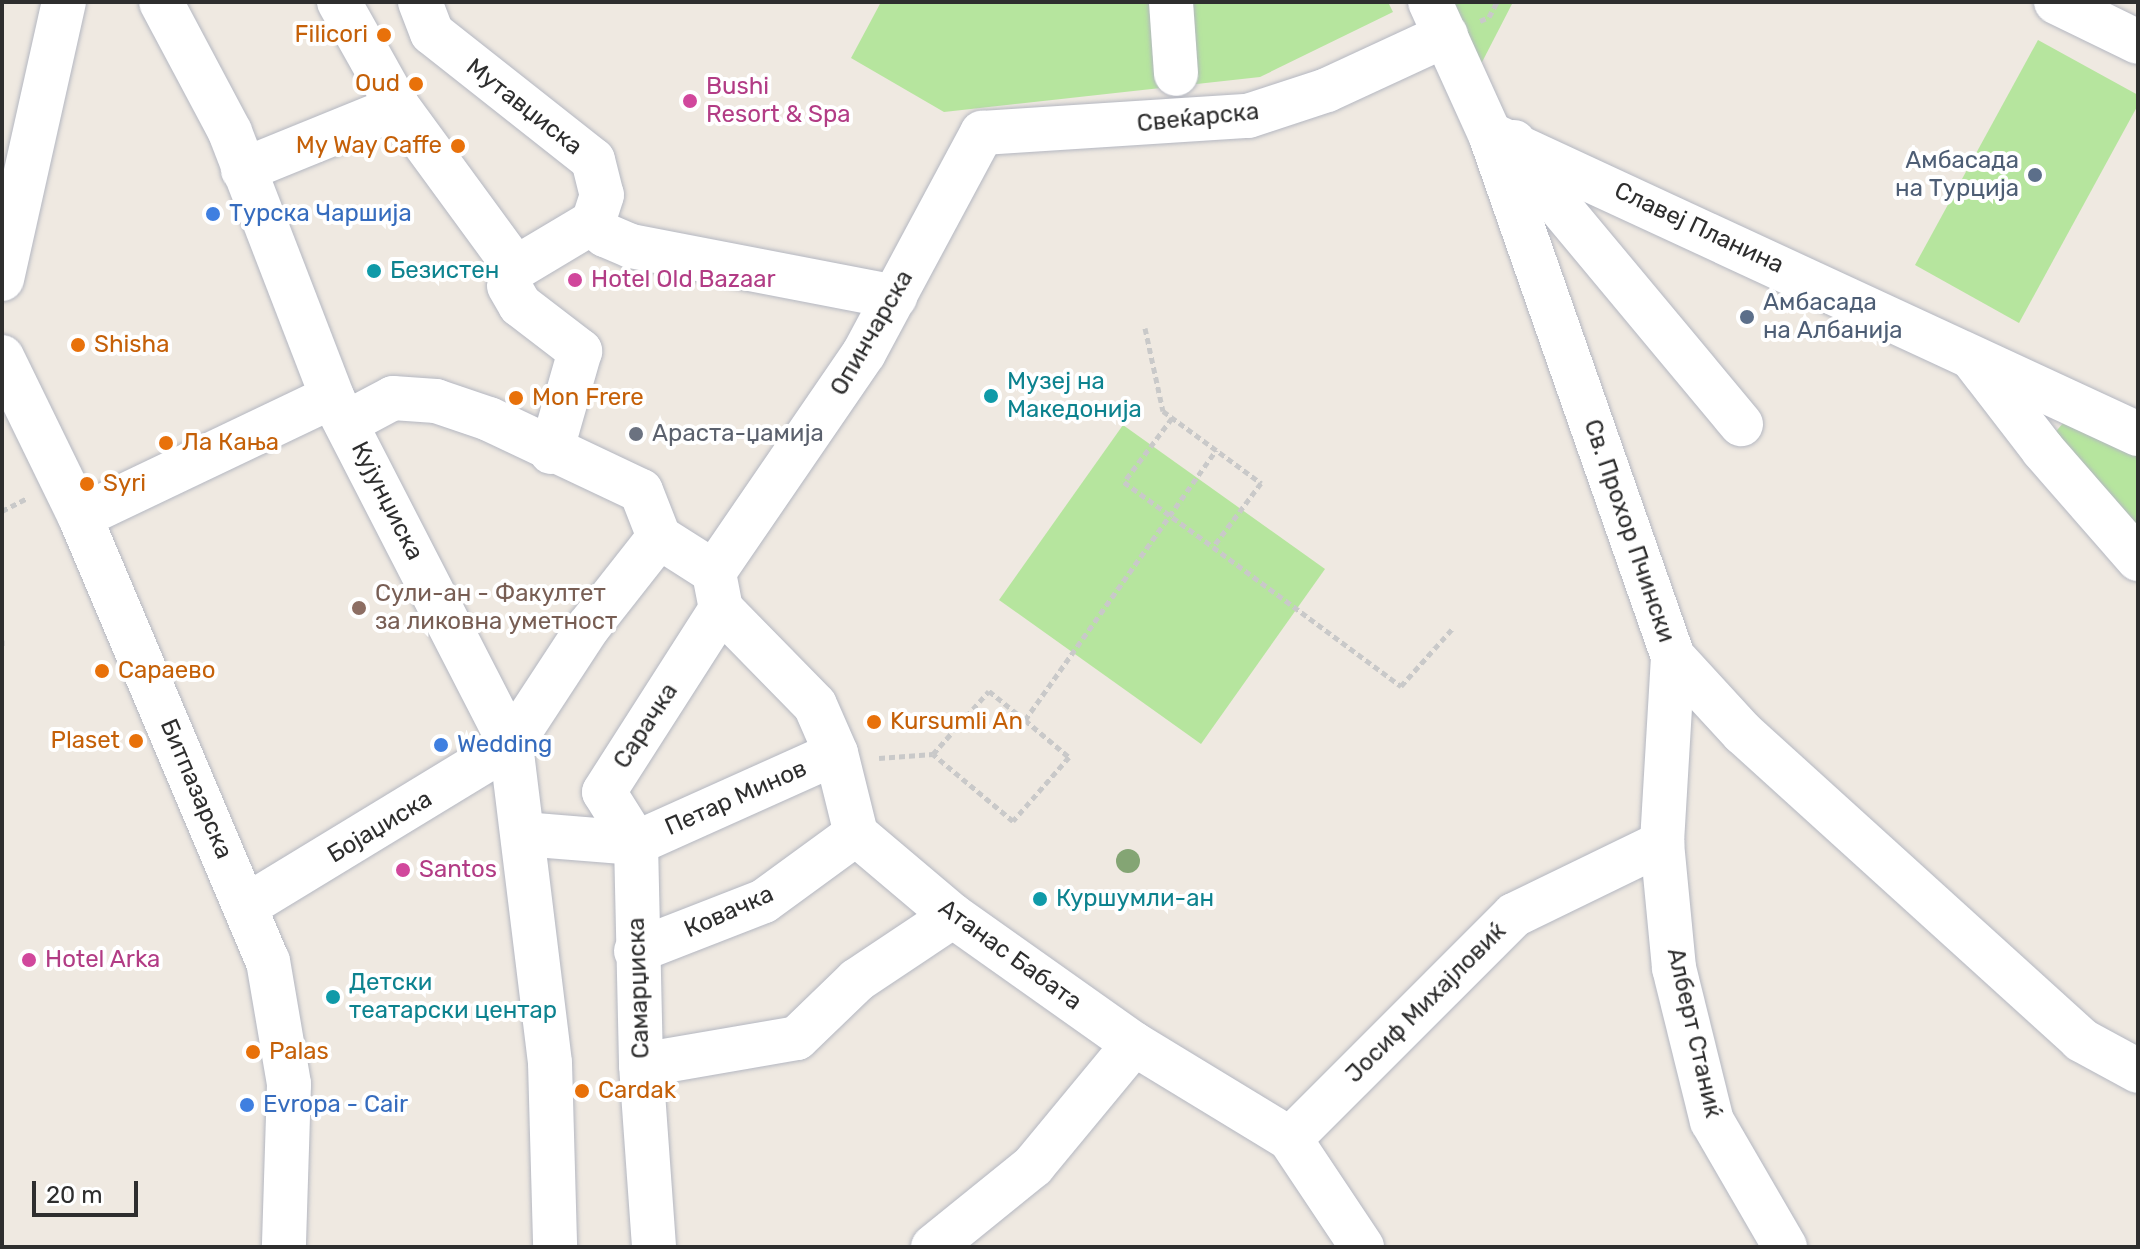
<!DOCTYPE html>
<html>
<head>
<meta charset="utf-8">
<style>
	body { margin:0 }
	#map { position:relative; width:2140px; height:1249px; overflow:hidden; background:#efe9e1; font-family:Rubik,sans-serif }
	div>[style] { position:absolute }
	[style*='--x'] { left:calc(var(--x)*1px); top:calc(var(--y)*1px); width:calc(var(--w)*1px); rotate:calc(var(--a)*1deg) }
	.green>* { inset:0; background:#b6e59e }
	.path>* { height:5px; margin-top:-2.5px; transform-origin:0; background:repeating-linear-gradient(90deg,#c9c9c9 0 6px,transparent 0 10px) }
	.roads { filter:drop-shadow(0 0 2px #b4b7c1) drop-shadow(0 0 2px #b4b7c1) }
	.minor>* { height:44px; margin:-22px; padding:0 22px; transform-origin:22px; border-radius:22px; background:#fff }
	.trees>* { width:24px; height:24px; margin:-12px; border-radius:50%; background:#84a574 }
	.dots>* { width:22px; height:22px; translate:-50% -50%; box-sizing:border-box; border:4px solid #fff; border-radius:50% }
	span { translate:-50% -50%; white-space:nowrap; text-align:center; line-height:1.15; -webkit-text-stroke:8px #fff; paint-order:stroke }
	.food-label { font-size:24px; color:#c56008 }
	.right { translate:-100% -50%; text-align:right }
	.left { translate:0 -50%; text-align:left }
	.hotel-label { font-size:24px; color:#b23c85 }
	.street-label { font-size:24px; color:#2e2e2e }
	.service-label { font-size:24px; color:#4e5e75 }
	.shop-label { font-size:24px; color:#366cbe }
	.culture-label { font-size:24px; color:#0d838f }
	.worship-label { font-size:24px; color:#5b616d }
	.education-label { font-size:24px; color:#785e54 }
	.frame { position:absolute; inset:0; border:4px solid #2e2e2e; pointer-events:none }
	.scale { position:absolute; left:32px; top:1181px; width:106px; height:36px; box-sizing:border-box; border:4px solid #2e2e2e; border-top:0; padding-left:10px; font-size:24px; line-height:28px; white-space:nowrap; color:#2e2e2e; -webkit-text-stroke:6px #fff; paint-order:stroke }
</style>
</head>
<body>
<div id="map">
	<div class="green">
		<i style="clip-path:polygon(881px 2px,1388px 2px,1393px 12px,1260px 77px,944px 112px,851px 58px)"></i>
		<i style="clip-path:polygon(1452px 2px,1513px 2px,1480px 66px)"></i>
		<i style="clip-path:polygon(2038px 40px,2138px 95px,2138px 105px,2019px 323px,1915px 265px)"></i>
		<i style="clip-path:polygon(2064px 422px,2138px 453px,2138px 536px,2052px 436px)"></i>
		<i style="clip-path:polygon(1123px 425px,1325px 569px,1201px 744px,999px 600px)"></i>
	</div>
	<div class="path">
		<i style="--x:1480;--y:21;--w:10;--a:-24"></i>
		<i style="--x:1489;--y:17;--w:17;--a:-62"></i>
		<i style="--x:1145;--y:328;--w:85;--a:77.8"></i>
		<i style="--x:1163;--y:411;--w:122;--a:36.3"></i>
		<i style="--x:1261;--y:483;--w:80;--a:126.9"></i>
		<i style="--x:1213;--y:547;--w:234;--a:36.5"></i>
		<i style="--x:1401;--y:686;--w:79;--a:-48.1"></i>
		<i style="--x:1172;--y:418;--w:80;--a:126.9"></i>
		<i style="--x:1124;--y:482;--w:110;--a:36.1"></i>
		<i style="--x:2;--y:511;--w:29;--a:-27"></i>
		<i style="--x:2;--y:640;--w:6;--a:90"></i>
		<i style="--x:1025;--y:720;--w:57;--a:40.1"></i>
		<i style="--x:1069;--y:757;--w:85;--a:131.2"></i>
		<i style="--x:1013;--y:821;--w:104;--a:-140.1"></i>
		<i style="--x:933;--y:754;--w:84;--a:-48.4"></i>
		<i style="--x:989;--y:691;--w:46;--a:38.9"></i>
		<i style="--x:1025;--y:720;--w:331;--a:-54.7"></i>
		<i style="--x:879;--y:758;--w:54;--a:-4.2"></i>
	</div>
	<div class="roads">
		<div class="minor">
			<i style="--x:161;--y:2;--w:147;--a:62"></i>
			<i style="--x:230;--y:132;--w:284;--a:68.9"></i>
			<i style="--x:332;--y:397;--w:391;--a:62.8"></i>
			<i style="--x:511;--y:745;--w:320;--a:83"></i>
			<i style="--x:550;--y:1063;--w:184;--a:88.4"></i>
			<i style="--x:339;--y:2;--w:120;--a:60.7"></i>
			<i style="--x:398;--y:107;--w:200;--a:53.8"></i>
			<i style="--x:516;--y:268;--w:90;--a:-30.9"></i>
			<i style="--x:593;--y:222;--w:18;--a:47"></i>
			<i style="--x:605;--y:235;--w:28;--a:23"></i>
			<i style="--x:631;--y:246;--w:269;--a:10.9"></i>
			<i style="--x:420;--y:2;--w:33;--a:69"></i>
			<i style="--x:432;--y:33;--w:205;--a:38.3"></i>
			<i style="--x:593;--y:160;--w:36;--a:76"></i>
			<i style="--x:602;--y:195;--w:28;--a:108"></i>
			<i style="--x:1171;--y:2;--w:72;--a:86"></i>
			<i style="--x:1430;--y:2;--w:145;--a:65.6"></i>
			<i style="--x:1490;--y:134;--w:554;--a:70.71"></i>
			<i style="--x:1673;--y:657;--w:103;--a:47.4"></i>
			<i style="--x:1743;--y:733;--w:457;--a:42.2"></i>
			<i style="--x:2081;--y:1040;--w:65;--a:28.5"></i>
			<i style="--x:2056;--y:2;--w:91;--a:26"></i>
			<i style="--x:1490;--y:134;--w:714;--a:24.84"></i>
			<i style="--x:1514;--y:142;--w:49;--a:57.6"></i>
			<i style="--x:1540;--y:183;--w:314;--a:50.2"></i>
			<i style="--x:243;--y:170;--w:167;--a:-22.1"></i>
			<i style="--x:2;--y:279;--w:284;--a:-77.4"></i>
			<i style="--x:509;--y:286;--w:22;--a:60"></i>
			<i style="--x:520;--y:305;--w:76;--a:37.5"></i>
			<i style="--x:580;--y:351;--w:105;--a:106"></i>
			<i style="--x:2;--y:357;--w:178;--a:64"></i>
			<i style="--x:80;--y:517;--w:482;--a:67.1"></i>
			<i style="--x:268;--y:961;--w:125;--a:80.3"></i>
			<i style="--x:289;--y:1084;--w:163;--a:91.8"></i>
			<i style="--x:1973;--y:359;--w:115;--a:52.4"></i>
			<i style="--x:2043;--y:450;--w:145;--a:48.9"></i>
			<i style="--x:346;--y:423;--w:53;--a:-28"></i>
			<i style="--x:393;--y:398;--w:43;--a:4"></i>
			<i style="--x:436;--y:401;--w:56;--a:18.8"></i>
			<i style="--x:489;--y:419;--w:168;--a:25.3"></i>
			<i style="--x:641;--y:491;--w:49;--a:68.6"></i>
			<i style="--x:659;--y:537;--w:65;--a:32.5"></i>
			<i style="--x:80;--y:517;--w:279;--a:-25.5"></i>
			<i style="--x:721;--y:609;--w:38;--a:-101"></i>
			<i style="--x:714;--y:572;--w:265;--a:-55.6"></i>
			<i style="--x:864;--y:353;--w:250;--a:-61.8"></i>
			<i style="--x:982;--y:133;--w:267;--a:-3.7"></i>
			<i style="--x:1248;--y:116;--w:83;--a:-18.2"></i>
			<i style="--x:1327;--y:90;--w:131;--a:-24.8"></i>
			<i style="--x:721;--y:609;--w:134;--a:45.6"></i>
			<i style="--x:815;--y:705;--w:52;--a:66.4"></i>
			<i style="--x:836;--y:753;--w:83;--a:76.1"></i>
			<i style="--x:856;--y:834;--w:127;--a:40.2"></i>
			<i style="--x:953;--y:916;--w:222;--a:35.3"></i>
			<i style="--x:1134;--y:1044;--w:183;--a:31.3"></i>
			<i style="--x:1290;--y:1139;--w:130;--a:56.3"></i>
			<i style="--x:1673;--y:657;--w:186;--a:93.4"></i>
			<i style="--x:1662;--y:843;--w:126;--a:84.5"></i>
			<i style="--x:1674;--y:968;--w:158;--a:76.1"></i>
			<i style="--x:1712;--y:1121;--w:146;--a:59.9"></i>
			<i style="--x:523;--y:834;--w:113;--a:4.6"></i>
			<i style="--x:636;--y:843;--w:219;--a:-24.2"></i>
			<i style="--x:636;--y:843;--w:222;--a:88.7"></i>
			<i style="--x:641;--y:1065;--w:182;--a:85.9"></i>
			<i style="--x:636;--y:843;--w:60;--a:-122.1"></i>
			<i style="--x:604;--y:792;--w:217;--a:-57.4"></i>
			<i style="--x:246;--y:906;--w:310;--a:-31.3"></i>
			<i style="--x:511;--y:745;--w:142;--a:-56.8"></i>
			<i style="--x:589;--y:626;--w:113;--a:-51.8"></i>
			<i style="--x:636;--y:951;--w:137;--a:-21.3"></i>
			<i style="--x:764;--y:901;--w:114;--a:-36.1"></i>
			<i style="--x:641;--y:1065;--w:158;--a:-9.8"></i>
			<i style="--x:797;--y:1038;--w:83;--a:-44"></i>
			<i style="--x:857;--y:980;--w:115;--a:-33.7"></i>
			<i style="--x:1290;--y:1139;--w:317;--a:-45"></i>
			<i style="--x:1514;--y:915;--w:165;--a:-25.9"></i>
			<i style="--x:933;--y:1247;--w:129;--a:-39"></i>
			<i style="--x:1033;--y:1166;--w:158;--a:-50.4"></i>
		</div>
	</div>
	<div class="trees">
		<i style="left:1128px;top:861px"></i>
	</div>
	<div class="dots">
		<i style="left:384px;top:35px;background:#e8710a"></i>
		<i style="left:416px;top:84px;background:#e8710a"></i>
		<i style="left:690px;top:101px;background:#d1479c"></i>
		<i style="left:458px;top:146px;background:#e8710a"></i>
		<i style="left:2035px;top:175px;background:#5c6f8a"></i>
		<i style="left:213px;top:214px;background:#3f7fe0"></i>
		<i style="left:374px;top:271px;background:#0f9aa8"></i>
		<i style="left:575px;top:280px;background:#d1479c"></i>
		<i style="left:1747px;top:317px;background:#5c6f8a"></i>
		<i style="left:78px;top:345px;background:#e8710a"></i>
		<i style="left:991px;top:396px;background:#0f9aa8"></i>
		<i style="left:516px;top:398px;background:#e8710a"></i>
		<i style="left:636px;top:434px;background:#6b7280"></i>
		<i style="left:166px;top:443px;background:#e8710a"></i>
		<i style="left:87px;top:484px;background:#e8710a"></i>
		<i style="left:359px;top:608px;background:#8d6e63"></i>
		<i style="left:102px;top:671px;background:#e8710a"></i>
		<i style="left:874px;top:722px;background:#e8710a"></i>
		<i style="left:136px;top:741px;background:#e8710a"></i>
		<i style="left:441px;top:745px;background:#3f7fe0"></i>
		<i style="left:403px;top:870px;background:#d1479c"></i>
		<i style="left:1040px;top:899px;background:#0f9aa8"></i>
		<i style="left:29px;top:960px;background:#d1479c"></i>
		<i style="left:333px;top:997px;background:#0f9aa8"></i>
		<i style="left:253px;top:1052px;background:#e8710a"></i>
		<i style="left:582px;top:1091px;background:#e8710a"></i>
		<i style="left:247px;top:1105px;background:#3f7fe0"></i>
	</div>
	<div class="food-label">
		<span class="right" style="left:368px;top:35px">Filicori</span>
		<span class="right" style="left:400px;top:84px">Oud</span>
		<span class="right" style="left:442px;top:146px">My Way Caffe</span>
		<span class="left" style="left:94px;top:345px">Shisha</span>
		<span class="left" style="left:532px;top:398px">Mon Frere</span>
		<span class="left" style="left:182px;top:443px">Ла Кања</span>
		<span class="left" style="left:103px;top:484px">Syri</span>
		<span class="left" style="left:118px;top:671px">Сараево</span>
		<span class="left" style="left:890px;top:722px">Kursumli An</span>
		<span class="right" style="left:120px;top:741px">Plaset</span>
		<span class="left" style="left:269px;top:1052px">Palas</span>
		<span class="left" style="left:598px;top:1091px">Cardak</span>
	</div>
	<div class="hotel-label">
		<span class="left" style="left:706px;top:101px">Bushi<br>Resort &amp; Spa</span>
		<span class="left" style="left:591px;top:280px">Hotel Old Bazaar</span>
		<span class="left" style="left:419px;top:870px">Santos</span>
		<span class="left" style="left:45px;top:960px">Hotel Arka</span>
	</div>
	<div class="street-label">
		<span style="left:524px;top:107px;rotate:38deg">Мутавџиска</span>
		<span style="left:1198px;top:118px;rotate:-6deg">Свеќарска</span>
		<span style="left:1699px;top:228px;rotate:25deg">Славеј Планина</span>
		<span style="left:872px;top:333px;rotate:-60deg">Опинчарска</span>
		<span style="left:387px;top:501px;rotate:63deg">Кујунџиска</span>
		<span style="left:1629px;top:531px;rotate:71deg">Св. Прохор Пчински</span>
		<span style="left:646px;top:726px;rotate:-57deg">Сарачка</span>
		<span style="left:196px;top:789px;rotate:67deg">Битпазарска</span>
		<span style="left:736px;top:798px;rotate:-24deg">Петар Минов</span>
		<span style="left:380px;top:827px;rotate:-31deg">Бојаџиска</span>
		<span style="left:729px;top:912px;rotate:-24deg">Ковачка</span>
		<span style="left:1010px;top:955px;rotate:36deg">Атанас Бабата</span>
		<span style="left:639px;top:988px;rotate:-92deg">Самарџиска</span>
		<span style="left:1426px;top:1003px;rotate:-45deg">Јосиф Михајловиќ</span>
		<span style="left:1694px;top:1033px;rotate:77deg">Алберт Станиќ</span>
	</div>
	<div class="service-label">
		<span class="right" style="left:2019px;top:175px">Амбасада<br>на Турција</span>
		<span class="left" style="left:1763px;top:317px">Амбасада<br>на Албанија</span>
	</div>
	<div class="shop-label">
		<span class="left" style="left:229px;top:214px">Турска Чаршија</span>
		<span class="left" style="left:457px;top:745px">Wedding</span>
		<span class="left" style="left:263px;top:1105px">Evropa - Cair</span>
	</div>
	<div class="culture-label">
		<span class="left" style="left:390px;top:271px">Безистен</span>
		<span class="left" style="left:1007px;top:396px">Музеј на<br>Македонија</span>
		<span class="left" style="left:1056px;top:899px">Куршумли-ан</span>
		<span class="left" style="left:349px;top:997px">Детски<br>театарски центар</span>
	</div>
	<div class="worship-label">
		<span class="left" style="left:652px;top:434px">Араста-џамија</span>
	</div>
	<div class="education-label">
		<span class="left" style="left:375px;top:608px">Сули-ан - Факултет<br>за ликовна уметност</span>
	</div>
	<div class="frame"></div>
	<div class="scale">20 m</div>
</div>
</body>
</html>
